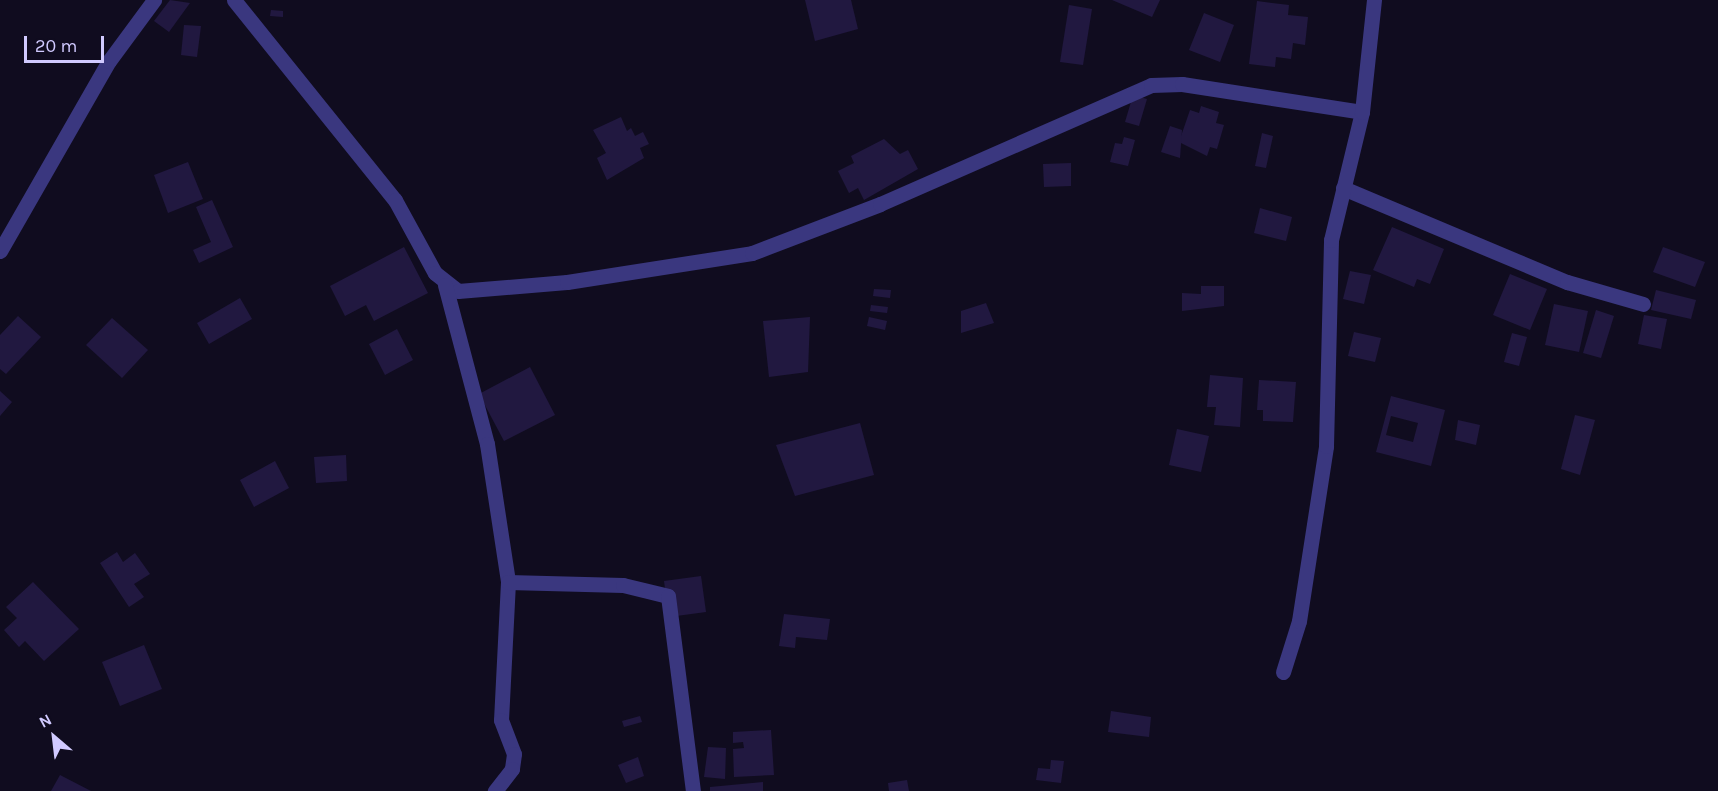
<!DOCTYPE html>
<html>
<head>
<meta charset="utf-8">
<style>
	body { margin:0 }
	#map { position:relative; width:1718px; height:791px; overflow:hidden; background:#100c1f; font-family:Karla,sans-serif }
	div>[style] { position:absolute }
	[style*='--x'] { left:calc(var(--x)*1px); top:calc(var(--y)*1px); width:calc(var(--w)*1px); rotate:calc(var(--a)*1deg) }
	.building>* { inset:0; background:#211840 }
	.street>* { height:15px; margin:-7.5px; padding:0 7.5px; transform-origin:7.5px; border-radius:7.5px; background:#3a377f }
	span { translate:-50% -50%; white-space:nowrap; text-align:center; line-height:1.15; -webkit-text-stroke:5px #100c1f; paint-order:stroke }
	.north { position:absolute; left:24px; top:707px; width:60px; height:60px; -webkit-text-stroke:4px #100c1f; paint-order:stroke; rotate:332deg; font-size:16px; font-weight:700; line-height:24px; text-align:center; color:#d1caff }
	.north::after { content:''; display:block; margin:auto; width:21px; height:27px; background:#d1caff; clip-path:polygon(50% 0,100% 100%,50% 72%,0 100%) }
	.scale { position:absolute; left:24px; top:36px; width:80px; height:27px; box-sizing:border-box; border:3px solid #d1caff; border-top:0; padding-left:8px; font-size:18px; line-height:21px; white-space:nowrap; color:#d1caff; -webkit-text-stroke:4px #100c1f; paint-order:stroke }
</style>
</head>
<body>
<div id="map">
	<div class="building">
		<i style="clip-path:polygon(170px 0,190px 3px,169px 32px,154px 21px)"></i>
		<i style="clip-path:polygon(805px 0,851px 0,858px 29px,815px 41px)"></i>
		<i style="clip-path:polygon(1112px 0,1160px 0,1152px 17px)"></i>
		<i style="clip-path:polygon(1257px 1px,1289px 5px,1288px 15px,1308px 17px,1305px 45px,1293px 43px,1291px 59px,1276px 57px,1275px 67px,1249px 64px)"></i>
		<i style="clip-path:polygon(1069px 5px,1092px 9px,1083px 65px,1060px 62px)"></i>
		<i style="clip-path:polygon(271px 10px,283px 11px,283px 17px,270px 16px)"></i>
		<i style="clip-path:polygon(1204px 13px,1234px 25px,1220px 62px,1189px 50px)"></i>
		<i style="clip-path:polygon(184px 25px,201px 26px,197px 57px,181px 55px)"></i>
		<i style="clip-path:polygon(1133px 95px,1147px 99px,1139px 126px,1125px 122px)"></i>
		<i style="clip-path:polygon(1201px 106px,1219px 112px,1216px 123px,1224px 125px,1217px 149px,1210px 147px,1207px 156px,1179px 142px,1190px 110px,1199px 113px)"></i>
		<i style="clip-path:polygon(621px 117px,627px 131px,631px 128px,635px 136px,643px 132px,649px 144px,640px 148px,644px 158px,607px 180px,597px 158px,606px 153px,593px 130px)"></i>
		<i style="clip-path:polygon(1170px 126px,1182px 130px,1180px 158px,1161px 152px)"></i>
		<i style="clip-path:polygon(1262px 133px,1273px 136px,1266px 168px,1255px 166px)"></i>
		<i style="clip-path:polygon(1124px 137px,1135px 140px,1128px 166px,1110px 162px,1115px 143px,1122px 144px)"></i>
		<i style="clip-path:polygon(884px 139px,900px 154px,908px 150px,918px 169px,864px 200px,858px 188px,849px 193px,838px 171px,854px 163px,851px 156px)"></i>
		<i style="clip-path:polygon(188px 162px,203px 199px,168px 213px,154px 175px)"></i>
		<i style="clip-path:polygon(1071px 163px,1071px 186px,1044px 187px,1043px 164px)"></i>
		<i style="clip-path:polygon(212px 200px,233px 247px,199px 263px,193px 250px,211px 242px,196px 207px)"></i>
		<i style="clip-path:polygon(1260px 208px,1292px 217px,1286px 241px,1254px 233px)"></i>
		<i style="clip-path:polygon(1392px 227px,1444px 249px,1430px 284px,1417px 279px,1414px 287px,1373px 270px)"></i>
		<i style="clip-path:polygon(404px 247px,428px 293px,374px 321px,366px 305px,345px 316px,330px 286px)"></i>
		<i style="clip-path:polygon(1663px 247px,1705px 262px,1695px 287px,1653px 272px)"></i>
		<i style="clip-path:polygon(1350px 271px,1371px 275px,1364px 304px,1343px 299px)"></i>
		<i style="clip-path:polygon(1510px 274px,1547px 289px,1530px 330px,1493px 315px)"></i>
		<i style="clip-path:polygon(1201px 286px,1224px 286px,1224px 306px,1182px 311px,1182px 293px,1201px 294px)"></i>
		<i style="clip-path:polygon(874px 289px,891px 290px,890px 298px,873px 296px)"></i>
		<i style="clip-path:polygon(1656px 290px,1696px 300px,1691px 319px,1651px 310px)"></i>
		<i style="clip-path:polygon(240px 298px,252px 319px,209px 344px,197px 323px)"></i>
		<i style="clip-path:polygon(986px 303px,994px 323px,961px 333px,961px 311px)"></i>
		<i style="clip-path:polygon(1554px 304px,1588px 311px,1579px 352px,1545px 345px)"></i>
		<i style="clip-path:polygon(871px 305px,888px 307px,887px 313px,870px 311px)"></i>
		<i style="clip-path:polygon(1596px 310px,1614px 316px,1601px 358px,1583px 353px)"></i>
		<i style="clip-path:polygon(1644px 315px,1667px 319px,1661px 349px,1638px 344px)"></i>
		<i style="clip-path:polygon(18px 316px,41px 337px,6px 374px,0 369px,0 335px)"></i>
		<i style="clip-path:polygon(810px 317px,808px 372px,769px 377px,763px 321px)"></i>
		<i style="clip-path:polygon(869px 317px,887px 321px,885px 330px,867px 326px)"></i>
		<i style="clip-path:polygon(112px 318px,148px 350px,122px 378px,86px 345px)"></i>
		<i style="clip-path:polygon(397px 329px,413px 360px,385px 375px,369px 344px)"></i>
		<i style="clip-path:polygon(1354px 332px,1381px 338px,1375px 362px,1348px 356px)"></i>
		<i style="clip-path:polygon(1512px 333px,1527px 337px,1519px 366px,1504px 362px)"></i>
		<i style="clip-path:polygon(530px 367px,555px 415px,504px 441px,479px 394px)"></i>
		<i style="clip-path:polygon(1210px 375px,1243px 378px,1240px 427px,1214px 425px,1216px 407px,1207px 407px)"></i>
		<i style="clip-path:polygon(1259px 380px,1296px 382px,1293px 422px,1263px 421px,1263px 410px,1257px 410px)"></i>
		<i style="clip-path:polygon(0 391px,12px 402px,0 416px)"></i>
		<i style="clip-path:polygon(evenodd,1391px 396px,1445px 410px,1431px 466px,1376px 452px,1391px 396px,1391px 416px,1418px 423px,1413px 442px,1386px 435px,1391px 416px)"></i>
		<i style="clip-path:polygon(1575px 415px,1595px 420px,1580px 475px,1561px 469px)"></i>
		<i style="clip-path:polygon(1458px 420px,1480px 425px,1476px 445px,1455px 440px)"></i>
		<i style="clip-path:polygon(860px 423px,874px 475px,795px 496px,776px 445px)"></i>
		<i style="clip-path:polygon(1177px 429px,1209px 436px,1201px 472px,1169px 465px)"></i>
		<i style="clip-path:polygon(346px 455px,347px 481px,316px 483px,314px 457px)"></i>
		<i style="clip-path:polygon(275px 461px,289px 488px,254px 507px,240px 480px)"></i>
		<i style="clip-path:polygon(117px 552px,123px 562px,135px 553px,150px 574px,134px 584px,144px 597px,129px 607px,100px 563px)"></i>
		<i style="clip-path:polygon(701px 576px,706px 612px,669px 617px,664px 581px)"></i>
		<i style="clip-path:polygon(33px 582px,79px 629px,44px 661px,25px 641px,19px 647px,4px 630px,17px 618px,6px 607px)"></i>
		<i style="clip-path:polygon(784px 614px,830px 619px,827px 640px,796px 637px,795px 648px,779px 646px)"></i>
		<i style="clip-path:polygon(144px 645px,162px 689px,120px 706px,102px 662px)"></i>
		<i style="clip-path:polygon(1111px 711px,1151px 717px,1149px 737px,1108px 732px)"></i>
		<i style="clip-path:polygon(640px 716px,642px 722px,624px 727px,622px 721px)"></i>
		<i style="clip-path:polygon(771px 730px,774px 775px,734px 777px,733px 749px,744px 748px,743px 742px,733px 743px,733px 732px)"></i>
		<i style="clip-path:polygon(708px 747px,726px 748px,725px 779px,704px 777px)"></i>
		<i style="clip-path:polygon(638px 757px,644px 776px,626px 783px,618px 765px)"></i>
		<i style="clip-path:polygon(1051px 760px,1064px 761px,1061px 783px,1036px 780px,1038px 768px,1050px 769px)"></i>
		<i style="clip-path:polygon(60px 775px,91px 791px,51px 791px)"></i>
		<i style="clip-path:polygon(907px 780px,909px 791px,889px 791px,888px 783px)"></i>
		<i style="clip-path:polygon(763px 782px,763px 791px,710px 791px,710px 787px)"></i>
	</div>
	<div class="street">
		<i style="--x:234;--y:0;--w:257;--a:51.2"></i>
		<i style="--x:395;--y:200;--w:83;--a:61.3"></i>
		<i style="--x:435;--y:273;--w:29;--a:38"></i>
		<i style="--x:458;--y:291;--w:109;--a:-4.7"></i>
		<i style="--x:567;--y:282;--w:187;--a:-8.9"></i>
		<i style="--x:752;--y:253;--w:137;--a:-20.9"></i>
		<i style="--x:880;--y:204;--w:296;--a:-23.7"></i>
		<i style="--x:1151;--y:85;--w:31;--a:-2"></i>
		<i style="--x:1182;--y:84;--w:182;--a:8.8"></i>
		<i style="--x:1343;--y:188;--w:243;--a:22.8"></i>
		<i style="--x:1567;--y:282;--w:79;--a:16.1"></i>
		<i style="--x:0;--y:251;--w:219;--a:-60.2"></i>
		<i style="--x:109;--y:61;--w:76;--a:-53.6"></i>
		<i style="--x:445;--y:285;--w:164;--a:75.2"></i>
		<i style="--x:487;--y:444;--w:140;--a:81.3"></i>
		<i style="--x:508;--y:582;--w:138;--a:92.9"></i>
		<i style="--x:501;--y:720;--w:36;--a:69"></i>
		<i style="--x:514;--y:754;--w:15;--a:98"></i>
		<i style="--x:512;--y:769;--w:28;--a:128"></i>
		<i style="--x:508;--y:582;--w:115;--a:1.5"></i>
		<i style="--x:623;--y:585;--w:46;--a:13.7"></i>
		<i style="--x:668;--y:596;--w:197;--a:82.7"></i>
		<i style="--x:1283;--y:672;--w:53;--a:-72.6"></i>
		<i style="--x:1299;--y:621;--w:177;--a:-81.2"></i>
		<i style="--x:1326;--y:446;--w:206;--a:-88.6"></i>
		<i style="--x:1331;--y:240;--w:132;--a:-76.4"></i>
		<i style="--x:1362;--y:112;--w:113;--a:-83.9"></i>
	</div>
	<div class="north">N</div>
	<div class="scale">20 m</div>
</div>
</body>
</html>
